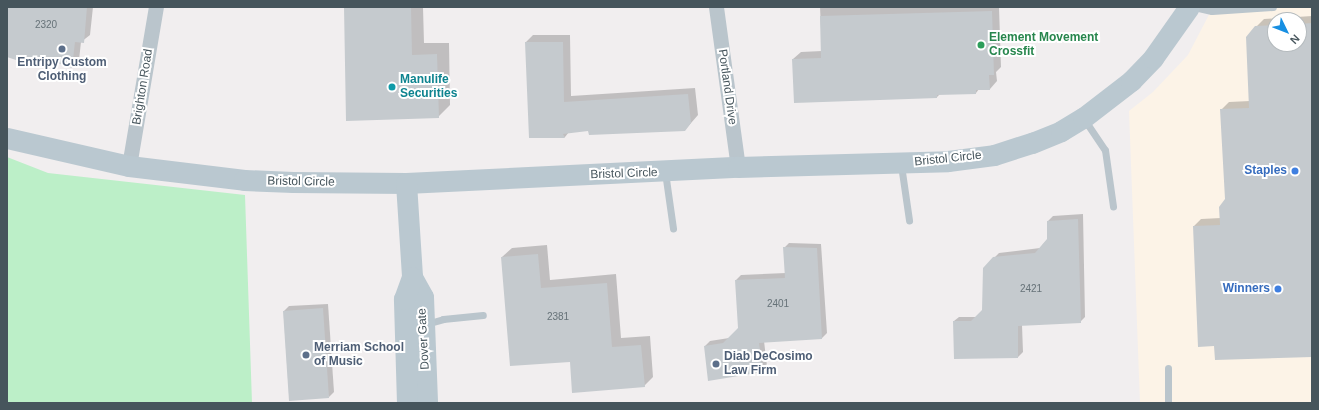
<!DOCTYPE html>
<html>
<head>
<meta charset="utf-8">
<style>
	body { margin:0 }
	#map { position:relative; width:1319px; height:410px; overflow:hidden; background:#f1eeef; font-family:Arial,sans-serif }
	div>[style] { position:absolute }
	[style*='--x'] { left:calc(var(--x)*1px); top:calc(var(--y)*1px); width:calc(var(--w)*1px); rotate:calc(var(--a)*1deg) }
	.commercial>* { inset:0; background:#fcf3e7 }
	.green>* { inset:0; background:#bcefc8 }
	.shadow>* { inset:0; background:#0003 }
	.building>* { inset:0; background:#c5cace }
	.lane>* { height:7px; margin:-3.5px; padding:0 3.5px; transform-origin:3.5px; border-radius:3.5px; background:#bac5cc }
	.street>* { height:15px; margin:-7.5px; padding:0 7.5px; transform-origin:7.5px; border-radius:7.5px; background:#bac5cc }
	.secondary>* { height:21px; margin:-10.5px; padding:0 10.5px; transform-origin:10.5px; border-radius:10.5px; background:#bac8d0 }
	.dots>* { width:11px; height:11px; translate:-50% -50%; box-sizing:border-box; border:2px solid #fff; border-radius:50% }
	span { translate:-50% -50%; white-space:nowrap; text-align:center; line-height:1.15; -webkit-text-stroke:4px #fff; paint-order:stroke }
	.number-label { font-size:10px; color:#667278 }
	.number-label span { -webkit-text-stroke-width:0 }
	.leisure-label { font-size:12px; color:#27864d; font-weight:700 }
	.left { translate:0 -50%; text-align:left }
	.service-label { font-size:12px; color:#4e5e75; font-weight:700 }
	.culture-label { font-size:12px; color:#0d838f; font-weight:700 }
	.street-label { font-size:12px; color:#46555c }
	.shop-label { font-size:12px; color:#366cbe; font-weight:700 }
	.right { translate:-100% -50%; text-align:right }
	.frame { position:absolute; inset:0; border:8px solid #46555c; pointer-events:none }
	.north { position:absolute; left:1267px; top:12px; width:40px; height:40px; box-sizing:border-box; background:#fff; border:1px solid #b5bbbe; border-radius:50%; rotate:133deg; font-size:11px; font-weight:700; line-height:16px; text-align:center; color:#46555c }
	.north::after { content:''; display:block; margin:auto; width:14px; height:18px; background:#178fe2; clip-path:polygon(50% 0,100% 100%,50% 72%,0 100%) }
</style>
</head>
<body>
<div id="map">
	<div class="commercial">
		<i style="clip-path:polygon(evenodd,1213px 7px,1312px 7px,1312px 403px,1140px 403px,1129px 111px,1153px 92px,1188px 55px,1213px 7px,1275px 20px,1299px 20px,1299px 44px,1275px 44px,1275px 20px)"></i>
	</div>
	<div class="green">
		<i style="clip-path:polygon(7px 157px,48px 173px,245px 195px,252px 403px,7px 403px)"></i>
	</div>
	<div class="shadow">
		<i style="clip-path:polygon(7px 7px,93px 7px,90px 35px,81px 42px,79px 60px,72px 67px,47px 59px,39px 67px,7px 45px)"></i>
		<i style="clip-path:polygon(345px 7px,423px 7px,424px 43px,449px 43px,450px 105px,438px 117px)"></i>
		<i style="clip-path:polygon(820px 7px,999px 7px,1001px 67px,996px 72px,997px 81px,990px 89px,979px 89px,976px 93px,940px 94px,937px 97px,793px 59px,801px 52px,822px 51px)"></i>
		<i style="clip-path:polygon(evenodd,1312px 16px,1312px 356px,1215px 345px,1194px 226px,1201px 219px,1221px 218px,1226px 199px,1221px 110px,1229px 102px,1250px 101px,1256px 27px,1264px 19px,1312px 16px,1275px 20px,1299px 20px,1299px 44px,1275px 44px,1275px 20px)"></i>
		<i style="clip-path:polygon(533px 35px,570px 35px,571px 96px,695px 88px,698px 115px,685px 130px,588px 130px,569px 132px,565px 137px,530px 137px,526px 42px)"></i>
		<i style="clip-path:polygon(1083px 214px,1085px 317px,1080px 322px,1022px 325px,1023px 352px,1018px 357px,954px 321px,959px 317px,976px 317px,983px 310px,984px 268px,999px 253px,1040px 248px,1048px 239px,1048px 221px,1053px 216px)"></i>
		<i style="clip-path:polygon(789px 243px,821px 244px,827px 333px,822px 338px,764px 341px,767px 366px,762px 371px,705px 346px,710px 341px,729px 338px,739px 328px,736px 280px,741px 275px,786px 273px,784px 248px)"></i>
		<i style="clip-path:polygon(547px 245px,550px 280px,616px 274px,621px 338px,650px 336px,653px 377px,644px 386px,571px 361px,502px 257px,512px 248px)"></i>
		<i style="clip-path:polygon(328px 304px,334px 392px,329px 397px,284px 311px,289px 306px)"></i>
	</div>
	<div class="building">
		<i style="clip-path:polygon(7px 7px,87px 7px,84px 43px,75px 42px,72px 68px,43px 58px,40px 68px,7px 57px)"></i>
		<i style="clip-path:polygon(344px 7px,411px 7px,412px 55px,437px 54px,439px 118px,346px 121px)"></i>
		<i style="clip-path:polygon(992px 11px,994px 75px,989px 75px,990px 90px,976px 90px,976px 94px,937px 95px,937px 98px,794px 103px,792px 59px,821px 58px,820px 16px)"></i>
		<i style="clip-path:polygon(1312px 23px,1312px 357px,1215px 360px,1214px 346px,1198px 347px,1193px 226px,1220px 225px,1219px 207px,1225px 199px,1220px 109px,1249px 108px,1246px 37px,1255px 26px,1275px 25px,1275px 44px,1299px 44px,1299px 24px)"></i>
		<i style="clip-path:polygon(525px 42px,563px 42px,564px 102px,688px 94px,691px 123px,685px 131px,589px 135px,588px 131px,563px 134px,565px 138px,529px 138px)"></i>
		<i style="clip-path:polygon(1078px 219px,1081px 323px,1018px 326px,1018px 358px,954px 359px,953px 321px,971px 321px,982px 310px,983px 268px,993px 257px,1035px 253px,1047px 239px,1047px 221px)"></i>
		<i style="clip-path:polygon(783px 247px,817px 248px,822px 339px,759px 343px,763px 372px,708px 381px,704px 346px,723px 343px,738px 328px,735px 280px,785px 278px)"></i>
		<i style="clip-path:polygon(538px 254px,541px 288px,607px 283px,612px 347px,641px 345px,645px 387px,572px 393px,570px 362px,510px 366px,501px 257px)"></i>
		<i style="clip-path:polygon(323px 308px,329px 398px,289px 401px,283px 311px)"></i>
	</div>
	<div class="lane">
		<i style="--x:1194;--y:7;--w:18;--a:13"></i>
		<i style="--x:1212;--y:11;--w:61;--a:-3.8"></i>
		<i style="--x:1084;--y:119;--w:37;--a:56"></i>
		<i style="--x:1105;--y:150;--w:57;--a:81.9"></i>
		<i style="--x:901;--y:165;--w:56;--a:81.7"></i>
		<i style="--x:665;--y:172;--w:57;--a:81.9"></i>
		<i style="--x:426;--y:324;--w:18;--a:-16"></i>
		<i style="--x:443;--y:319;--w:40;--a:-5.7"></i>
		<i style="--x:1168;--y:368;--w:35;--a:90"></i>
	</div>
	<div class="street">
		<i style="--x:716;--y:7;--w:162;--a:82.2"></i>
		<i style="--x:129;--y:166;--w:161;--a:-80.4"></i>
	</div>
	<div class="secondary">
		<i style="--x:7;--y:138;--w:125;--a:12.9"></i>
		<i style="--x:129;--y:166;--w:116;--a:6.9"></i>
		<i style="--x:244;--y:180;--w:49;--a:2.3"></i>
		<i style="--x:293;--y:182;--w:113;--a:0.5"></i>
		<i style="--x:406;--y:183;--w:332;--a:-2.8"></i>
		<i style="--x:738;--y:167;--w:210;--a:-1.6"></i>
		<i style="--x:948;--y:161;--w:46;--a:-7.4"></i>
		<i style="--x:994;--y:155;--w:40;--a:-18"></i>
		<i style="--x:1032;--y:143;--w:31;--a:-22"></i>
		<i style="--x:1061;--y:131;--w:26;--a:-31"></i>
		<i style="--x:1083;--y:118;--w:61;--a:-37.6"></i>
		<i style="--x:1131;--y:81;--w:32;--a:-46"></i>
		<i style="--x:1153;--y:58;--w:62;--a:-54.8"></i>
		<i style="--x:406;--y:183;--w:94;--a:86.3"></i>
		<i style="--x:412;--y:277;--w:23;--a:61"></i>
		<i style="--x:423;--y:297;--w:106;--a:87.8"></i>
		<i style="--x:407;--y:403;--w:104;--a:-91.7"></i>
		<i style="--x:404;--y:299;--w:23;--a:-70"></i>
	</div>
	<div class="dots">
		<i style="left:981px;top:45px;background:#2e9e5b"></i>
		<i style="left:62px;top:49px;background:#5c6f8a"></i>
		<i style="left:392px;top:87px;background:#0f9aa8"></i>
		<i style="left:1295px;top:171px;background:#3f7fe0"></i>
		<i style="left:1278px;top:289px;background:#3f7fe0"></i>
		<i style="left:306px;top:355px;background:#5c6f8a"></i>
		<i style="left:716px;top:364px;background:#5c6f8a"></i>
	</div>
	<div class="number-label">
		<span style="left:46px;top:25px">2320</span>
		<span style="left:1031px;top:289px">2421</span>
		<span style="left:778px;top:304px">2401</span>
		<span style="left:558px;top:317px">2381</span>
	</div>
	<div class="leisure-label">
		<span class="left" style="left:989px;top:45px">Element Movement<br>Crossfit</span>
	</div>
	<div class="service-label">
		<span style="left:62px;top:70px">Entripy Custom<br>Clothing</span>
		<span class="left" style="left:314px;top:355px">Merriam School<br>of Music</span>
		<span class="left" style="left:724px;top:364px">Diab DeCosimo<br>Law Firm</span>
	</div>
	<div class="culture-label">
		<span class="left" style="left:400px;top:87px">Manulife<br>Securities</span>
	</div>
	<div class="street-label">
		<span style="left:143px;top:87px;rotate:-81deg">Brighton Road</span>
		<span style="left:727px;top:87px;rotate:82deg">Portland Drive</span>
		<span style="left:948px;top:159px;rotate:-6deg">Bristol Circle</span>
		<span style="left:624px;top:174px;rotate:-2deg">Bristol Circle</span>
		<span style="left:301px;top:182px;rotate:1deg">Bristol Circle</span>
		<span style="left:424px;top:339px;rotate:-93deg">Dover Gate</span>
	</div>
	<div class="shop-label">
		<span class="right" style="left:1287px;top:171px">Staples</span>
		<span class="right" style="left:1270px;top:289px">Winners</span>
	</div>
	<div class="frame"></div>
	<div class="north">N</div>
</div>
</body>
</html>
